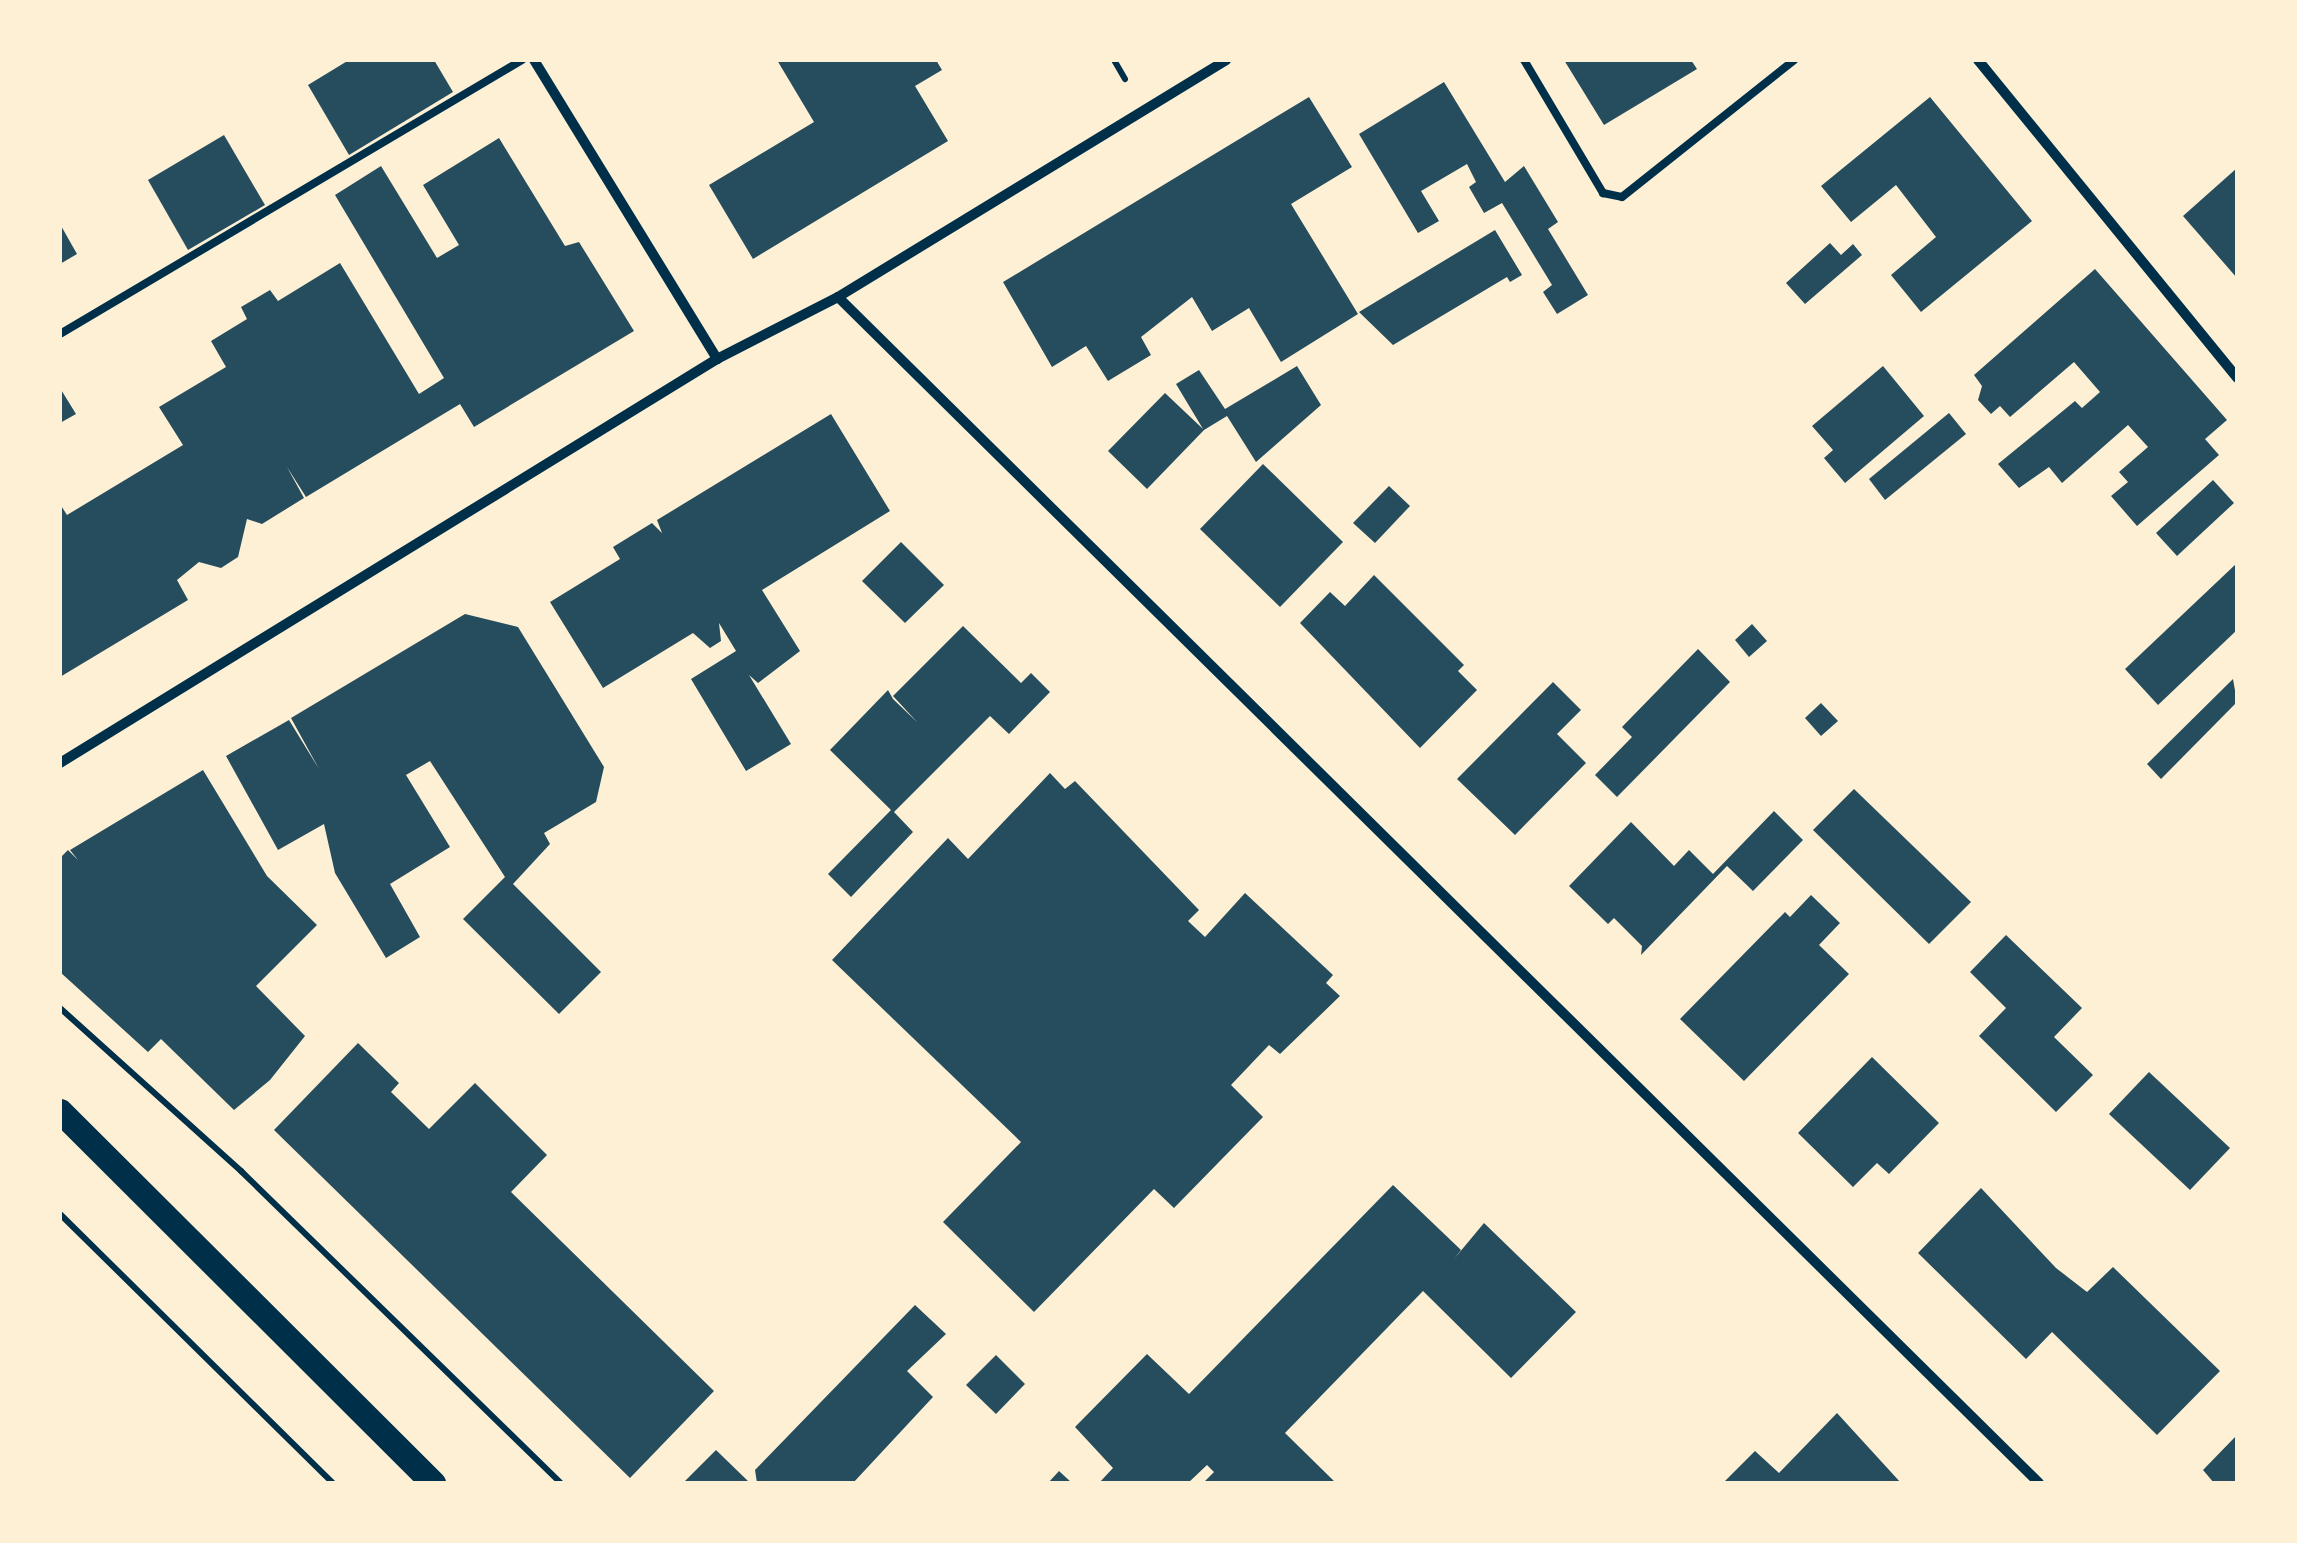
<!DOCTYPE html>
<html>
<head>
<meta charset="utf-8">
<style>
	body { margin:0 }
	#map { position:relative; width:2297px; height:1543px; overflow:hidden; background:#fdf0d5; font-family:"Public Sans",sans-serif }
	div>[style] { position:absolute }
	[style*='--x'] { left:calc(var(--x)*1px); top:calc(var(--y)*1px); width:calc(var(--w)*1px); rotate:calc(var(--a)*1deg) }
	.building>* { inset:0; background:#264d5e }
	.path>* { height:6px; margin:-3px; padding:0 3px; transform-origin:3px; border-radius:3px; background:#003049 }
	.service>* { height:8px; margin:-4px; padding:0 4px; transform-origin:4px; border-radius:4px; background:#003049 }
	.minor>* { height:10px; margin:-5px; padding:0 5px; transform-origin:5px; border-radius:5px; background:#003049 }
	.primary>* { height:25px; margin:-12.5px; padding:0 12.5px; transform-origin:12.5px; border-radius:12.5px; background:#003049 }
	span { translate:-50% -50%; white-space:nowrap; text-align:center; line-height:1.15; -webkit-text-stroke:8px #fdf0d5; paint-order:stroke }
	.frame { position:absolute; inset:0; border:62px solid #fdf0d5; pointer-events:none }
</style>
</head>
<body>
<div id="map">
	<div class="building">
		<i style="clip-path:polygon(349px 60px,434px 60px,453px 92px,349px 155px,308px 85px)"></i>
		<i style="clip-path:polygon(777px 60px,936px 60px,942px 70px,915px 86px,948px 141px,753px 259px,709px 185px,814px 122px)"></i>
		<i style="clip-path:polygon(1564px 60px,1691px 60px,1697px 69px,1604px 125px)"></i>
		<i style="clip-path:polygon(1444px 82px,1505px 182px,1524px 166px,1558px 222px,1548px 229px,1588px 295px,1557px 314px,1543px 292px,1552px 285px,1502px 203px,1484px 213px,1469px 187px,1476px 182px,1467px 164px,1421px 191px,1439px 221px,1418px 233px,1359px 134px)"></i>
		<i style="clip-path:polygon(1309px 97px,1352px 167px,1291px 204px,1358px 314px,1281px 362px,1249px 308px,1212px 331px,1192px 297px,1141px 337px,1151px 355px,1108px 381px,1086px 346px,1052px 367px,1003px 282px)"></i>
		<i style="clip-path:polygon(1930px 97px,2032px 221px,1921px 312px,1891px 275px,1936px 237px,1896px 185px,1851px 222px,1821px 186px)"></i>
		<i style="clip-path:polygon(224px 135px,265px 205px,188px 250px,148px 180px)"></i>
		<i style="clip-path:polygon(499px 138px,565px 246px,579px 242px,634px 331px,474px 427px,460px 404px,306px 497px,287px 467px,304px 498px,262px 524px,247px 519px,238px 557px,221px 568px,199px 562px,177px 580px,188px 600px,60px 677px,60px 504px,67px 515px,183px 445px,159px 407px,226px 367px,211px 341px,247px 319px,241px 307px,270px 290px,278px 301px,340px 263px,419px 394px,444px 378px,335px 195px,381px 166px,437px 258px,459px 245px,423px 185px)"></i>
		<i style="clip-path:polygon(2237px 168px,2237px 278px,2183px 216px)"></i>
		<i style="clip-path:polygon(60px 224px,77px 254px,60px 264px)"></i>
		<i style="clip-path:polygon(1495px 230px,1522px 275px,1510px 282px,1507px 277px,1393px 345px,1359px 312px)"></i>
		<i style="clip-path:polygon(1830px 243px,1841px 255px,1853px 244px,1862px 255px,1805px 304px,1786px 283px)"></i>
		<i style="clip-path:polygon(2095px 269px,2227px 420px,2205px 439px,2219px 455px,2137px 526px,2111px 496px,2128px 482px,2119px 472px,2148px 447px,2128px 425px,2062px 483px,2049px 467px,2019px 488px,1998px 464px,2075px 401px,2082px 408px,2100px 392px,2074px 362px,2010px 417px,2000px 406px,1991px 414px,1978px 400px,1982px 386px,1974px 375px)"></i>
		<i style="clip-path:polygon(1297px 366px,1321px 405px,1256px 462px,1227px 416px,1204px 430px,1147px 489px,1108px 451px,1165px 393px,1203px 429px,1176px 384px,1199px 370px,1225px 409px)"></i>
		<i style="clip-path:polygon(1883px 366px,1924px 416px,1845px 483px,1824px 458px,1833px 450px,1812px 426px)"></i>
		<i style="clip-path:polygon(60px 388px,76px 414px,60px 423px)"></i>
		<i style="clip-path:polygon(1949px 413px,1966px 434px,1885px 500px,1869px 479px)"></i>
		<i style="clip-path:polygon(831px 414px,890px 511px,762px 590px,800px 651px,758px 683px,749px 675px,791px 744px,746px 771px,691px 679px,736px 651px,719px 623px,721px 641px,710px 648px,693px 633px,603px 688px,550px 602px,620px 559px,613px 547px,652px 523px,662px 533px,657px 520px)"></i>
		<i style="clip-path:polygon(1263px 464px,1343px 542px,1280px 607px,1200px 529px)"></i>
		<i style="clip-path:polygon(2213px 480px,2234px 503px,2177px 556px,2156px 533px)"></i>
		<i style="clip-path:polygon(1389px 486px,1410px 506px,1375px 543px,1353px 523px)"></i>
		<i style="clip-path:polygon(901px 542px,944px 585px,905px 623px,862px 581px)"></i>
		<i style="clip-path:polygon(2237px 563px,2237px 630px,2158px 705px,2125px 669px)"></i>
		<i style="clip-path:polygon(1374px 575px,1464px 665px,1458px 671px,1477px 690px,1420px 748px,1300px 623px,1330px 592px,1345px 606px)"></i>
		<i style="clip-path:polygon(465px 614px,518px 627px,604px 767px,596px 802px,544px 833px,550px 844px,513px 884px,601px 972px,559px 1014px,463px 919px,505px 877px,430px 761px,406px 775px,450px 847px,390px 884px,420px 937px,386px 958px,335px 873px,324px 824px,278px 850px,226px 756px,289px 720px,319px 769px,291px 718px)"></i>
		<i style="clip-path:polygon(1752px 624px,1767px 641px,1749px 657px,1735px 640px)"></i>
		<i style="clip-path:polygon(963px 626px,1021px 683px,1031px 673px,1050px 692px,1009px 734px,990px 716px,894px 812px,913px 832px,851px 897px,828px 874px,891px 810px,830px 750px,888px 690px,893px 699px,917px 722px,893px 696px)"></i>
		<i style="clip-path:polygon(1698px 649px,1730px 682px,1617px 797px,1595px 775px,1632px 737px,1622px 727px)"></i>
		<i style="clip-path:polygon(2233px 679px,2237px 702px,2161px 779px,2147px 764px)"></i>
		<i style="clip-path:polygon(1553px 682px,1581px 710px,1557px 734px,1586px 763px,1515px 835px,1457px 779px)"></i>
		<i style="clip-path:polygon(1821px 703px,1838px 721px,1821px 736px,1805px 718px)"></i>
		<i style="clip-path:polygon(203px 770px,267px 876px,317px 925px,256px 986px,305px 1036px,270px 1080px,234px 1110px,161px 1039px,148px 1052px,60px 972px,60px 858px,68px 850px,78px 860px,70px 850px)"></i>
		<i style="clip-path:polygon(1050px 773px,1065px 789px,1075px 781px,1199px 910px,1188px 921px,1205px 937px,1245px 893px,1333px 975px,1326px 983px,1340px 996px,1280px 1054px,1269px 1045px,1231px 1085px,1263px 1117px,1174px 1208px,1154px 1189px,1034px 1312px,943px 1222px,1021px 1142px,832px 960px,948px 838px,968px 859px)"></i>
		<i style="clip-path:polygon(1854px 789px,1971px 902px,1929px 944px,1813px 830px)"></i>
		<i style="clip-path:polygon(1774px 811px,1803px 840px,1753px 891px,1727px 866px,1641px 955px,1642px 946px,1614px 918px,1608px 924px,1569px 886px,1631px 822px,1674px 866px,1689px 850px,1713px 874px)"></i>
		<i style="clip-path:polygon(1811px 895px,1840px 923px,1819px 945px,1849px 974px,1744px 1081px,1680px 1019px,1785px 912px,1790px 917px)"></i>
		<i style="clip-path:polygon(2006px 935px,2082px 1008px,2054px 1037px,2093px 1075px,2056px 1112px,1979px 1036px,2006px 1008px,1970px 972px)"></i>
		<i style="clip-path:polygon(358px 1043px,399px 1083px,391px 1092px,429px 1129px,475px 1083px,547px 1155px,511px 1192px,714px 1391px,630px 1478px,274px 1130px)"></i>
		<i style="clip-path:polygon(1872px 1057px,1939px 1123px,1889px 1174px,1877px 1163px,1853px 1187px,1798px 1133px)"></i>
		<i style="clip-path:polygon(2149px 1072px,2230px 1148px,2190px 1190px,2109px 1114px)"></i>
		<i style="clip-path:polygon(1393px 1185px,1461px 1250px,1454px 1259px,1484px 1223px,1576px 1312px,1511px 1378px,1423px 1291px,1285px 1433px,1336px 1483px,1203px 1483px,1214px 1472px,1207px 1465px,1188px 1483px,1099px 1483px,1113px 1468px,1075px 1427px,1147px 1354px,1189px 1394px)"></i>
		<i style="clip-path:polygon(1981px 1188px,2056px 1268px,2087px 1292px,2113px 1267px,2220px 1371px,2157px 1435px,2052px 1332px,2026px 1359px,1918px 1253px)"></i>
		<i style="clip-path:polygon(915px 1305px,946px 1334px,907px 1371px,933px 1397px,853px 1483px,757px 1483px,755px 1470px)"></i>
		<i style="clip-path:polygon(996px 1355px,1025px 1384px,996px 1414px,966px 1385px)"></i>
		<i style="clip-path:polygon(1837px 1413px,1901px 1483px,1723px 1483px,1755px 1451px,1779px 1473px)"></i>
		<i style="clip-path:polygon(2237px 1435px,2237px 1483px,2214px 1483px,2203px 1470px)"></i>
		<i style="clip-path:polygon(716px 1450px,750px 1483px,683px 1483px)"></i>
		<i style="clip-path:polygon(1059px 1471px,1072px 1483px,1048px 1483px)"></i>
	</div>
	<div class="path">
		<i style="--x:1114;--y:60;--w:22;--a:60"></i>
		<i style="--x:60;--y:1008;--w:244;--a:42"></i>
		<i style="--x:241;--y:1171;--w:447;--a:44.3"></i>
		<i style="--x:60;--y:1214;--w:383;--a:44.6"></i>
	</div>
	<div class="service">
		<i style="--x:1524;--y:60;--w:155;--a:59.3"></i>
		<i style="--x:1603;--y:193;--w:19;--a:12"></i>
		<i style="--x:1622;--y:197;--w:220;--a:-38.5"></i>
		<i style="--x:60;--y:334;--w:537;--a:-30.67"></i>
	</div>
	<div class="minor">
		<i style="--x:534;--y:60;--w:351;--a:58.5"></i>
		<i style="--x:1978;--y:60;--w:410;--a:50.8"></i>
		<i style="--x:838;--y:297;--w:1688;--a:44.64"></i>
		<i style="--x:60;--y:763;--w:771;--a:-31.59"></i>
		<i style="--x:717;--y:359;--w:136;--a:-27.1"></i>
		<i style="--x:838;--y:297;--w:455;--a:-31.4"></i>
	</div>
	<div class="primary">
		<i style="--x:60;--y:1111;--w:527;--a:44.92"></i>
	</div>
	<div class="frame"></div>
</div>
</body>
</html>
